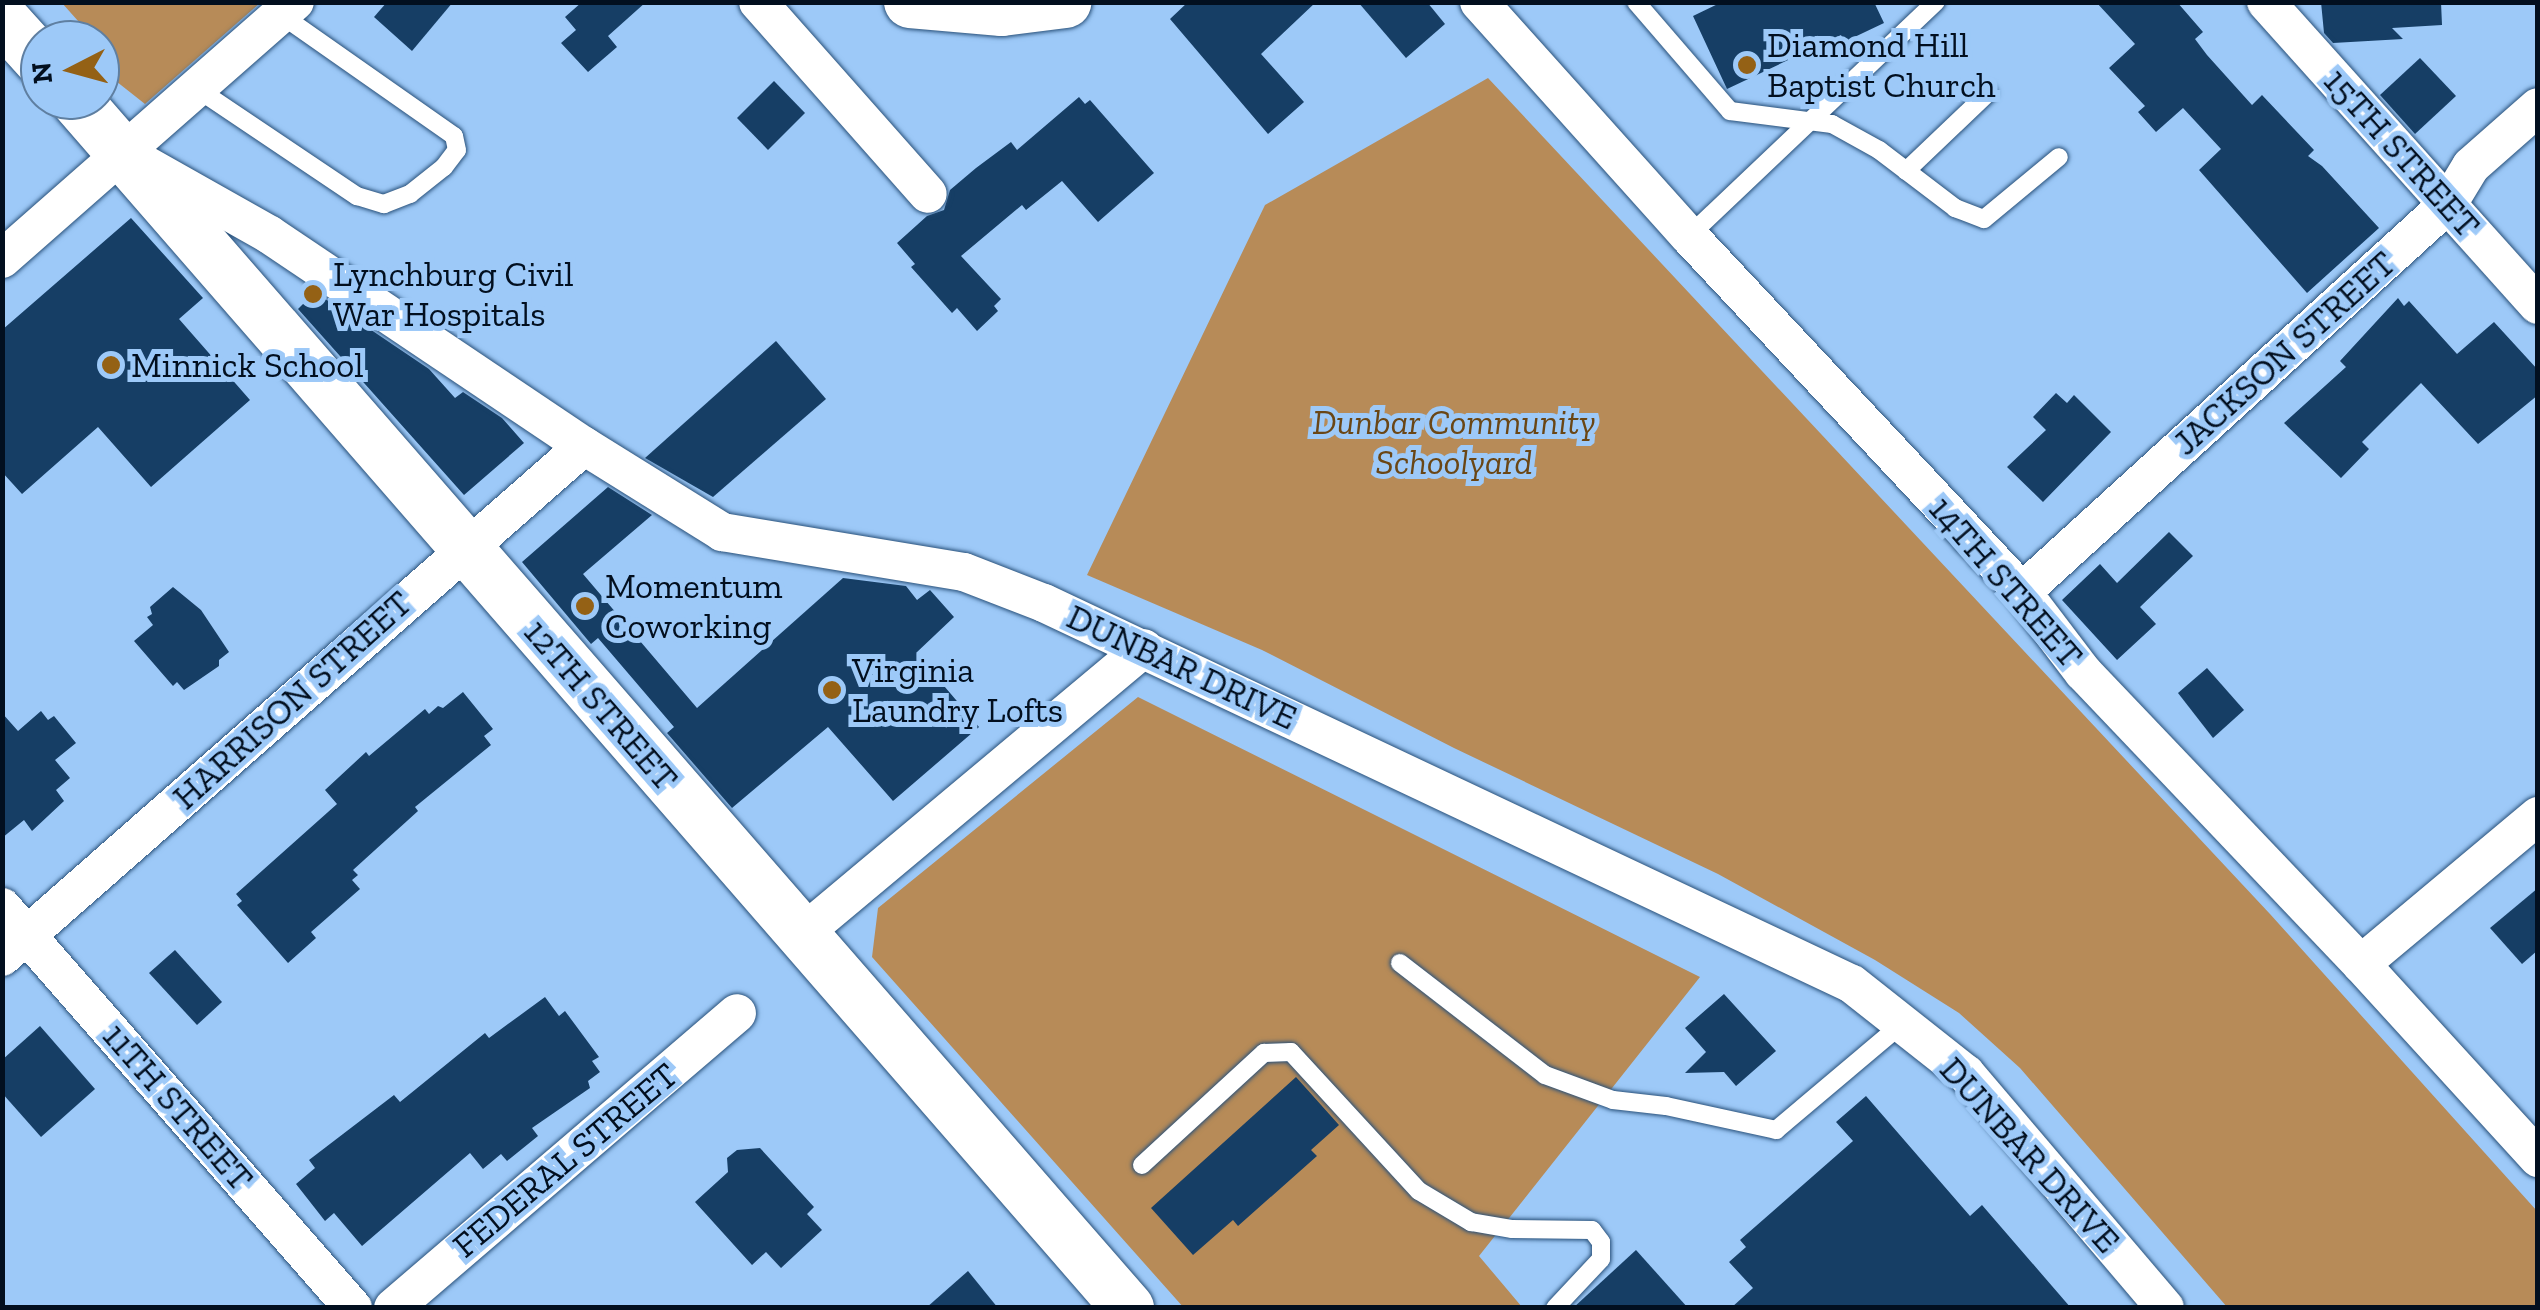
<!DOCTYPE html>
<html>
<head>
<meta charset="utf-8">
<style>
	body { margin:0 }
	#map { position:relative; width:2540px; height:1310px; overflow:hidden; background:#9dc9f8; font-family:"Zilla Slab",serif }
	div>[style] { position:absolute }
	[style*='--x'] { left:calc(var(--x)*1px); top:calc(var(--y)*1px); width:calc(var(--w)*1px); rotate:calc(var(--a)*1deg) }
	.green>* { inset:0; background:#b78b58 }
	.building>* { inset:0; background:#163e65 }
	.roads { filter:drop-shadow(0 0 2px #29517a) drop-shadow(0 0 2px #29517a) }
	.service>* { height:18px; margin:-9px; padding:0 9px; transform-origin:9px; border-radius:9px; background:#fff }
	.minor>* { height:38px; margin:-19px; padding:0 19px; transform-origin:19px; border-radius:19px; background:#fff }
	.secondary>* { height:52px; margin:-26px; padding:0 26px; transform-origin:26px; border-radius:26px; background:#fff }
	.dots>* { width:28px; height:28px; translate:-50% -50%; box-sizing:border-box; border:5px solid #9dc9f8; border-radius:50% }
	span { translate:-50% -50%; white-space:nowrap; text-align:center; line-height:1.15; -webkit-text-stroke:10px #9dc9f8; paint-order:stroke }
	.poi-label { font-size:35px; color:#020f1f }
	.left { translate:0 -50%; text-align:left }
	.street-label { font-size:35px; color:#020f1f }
	.park-label { font-size:35px; color:#6a4615; font-style:italic }
	.frame { position:absolute; inset:0; border:5px solid #020f1f; pointer-events:none }
	.north { position:absolute; left:20px; top:20px; width:100px; height:100px; box-sizing:border-box; background:#9dc9f8; border:2px solid #5f7fa1; border-radius:50%; rotate:264deg; font-size:28px; font-weight:700; line-height:40px; text-align:center; color:#020f1f }
	.north::after { content:''; display:block; margin:auto; width:35px; height:45px; background:#946115; clip-path:polygon(50% 0,100% 100%,50% 72%,0 100%) }
</style>
</head>
<body>
<div id="map">
	<div class="green">
		<i style="clip-path:polygon(62px 3px,260px 3px,145px 104px,107px 74px,100px 40px,95px 40px)"></i>
		<i style="clip-path:polygon(1488px 78px,2270px 914px,2537px 1211px,2537px 1307px,2227px 1307px,2020px 1068px,1959px 1013px,1875px 960px,1718px 874px,1454px 748px,1262px 650px,1087px 575px,1265px 205px)"></i>
		<i style="clip-path:polygon(1138px 697px,1700px 977px,1479px 1256px,1522px 1307px,1184px 1308px,872px 957px,878px 908px)"></i>
	</div>
	<div class="building">
		<i style="clip-path:polygon(387px 2px,453px 2px,412px 51px,374px 17px)"></i>
		<i style="clip-path:polygon(582px 2px,646px 2px,608px 36px,617px 47px,588px 72px,561px 43px,576px 30px,565px 17px)"></i>
		<i style="clip-path:polygon(1188px 2px,1316px 2px,1261px 54px,1304px 102px,1268px 134px,1170px 19px)"></i>
		<i style="clip-path:polygon(1358px 2px,1427px 2px,1445px 24px,1406px 58px)"></i>
		<i style="clip-path:polygon(1722px 2px,1874px 2px,1884px 23px,1844px 42px,1841px 35px,1727px 89px,1693px 16px)"></i>
		<i style="clip-path:polygon(2096px 2px,2177px 2px,2203px 32px,2195px 39px,2207px 55px,2252px 105px,2262px 95px,2314px 150px,2308px 156px,2322px 166px,2379px 228px,2307px 293px,2199px 170px,2221px 149px,2183px 108px,2156px 132px,2138px 112px,2145px 106px,2109px 68px,2135px 44px)"></i>
		<i style="clip-path:polygon(2321px 2px,2441px 2px,2442px 25px,2392px 28px,2403px 39px,2333px 43px,2324px 33px)"></i>
		<i style="clip-path:polygon(2420px 58px,2456px 96px,2415px 134px,2380px 95px)"></i>
		<i style="clip-path:polygon(774px 81px,805px 113px,768px 150px,737px 118px)"></i>
		<i style="clip-path:polygon(1079px 97px,1085px 104px,1090px 100px,1154px 173px,1098px 222px,1062px 181px,1026px 210px,1022px 205px,961px 256px,1001px 299px,994px 306px,998px 311px,977px 331px,957px 308px,952px 313px,911px 267px,915px 264px,897px 243px,927px 216px,944px 210px,950px 190px,976px 168px,1011px 142px,1017px 150px)"></i>
		<i style="clip-path:polygon(131px 218px,203px 298px,179px 319px,250px 400px,151px 487px,98px 427px,22px 494px,2px 472px,2px 330px)"></i>
		<i style="clip-path:polygon(315px 292px,429px 369px,455px 398px,463px 392px,502px 418px,524px 443px,464px 495px,298px 309px)"></i>
		<i style="clip-path:polygon(2398px 298px,2404px 306px,2409px 301px,2457px 354px,2494px 322px,2538px 370px,2538px 395px,2478px 444px,2421px 383px,2362px 442px,2369px 449px,2341px 478px,2284px 423px,2346px 367px,2340px 361px)"></i>
		<i style="clip-path:polygon(776px 341px,826px 399px,713px 497px,645px 458px)"></i>
		<i style="clip-path:polygon(2056px 393px,2067px 403px,2074px 395px,2111px 432px,2043px 502px,2007px 467px,2046px 430px,2033px 417px)"></i>
		<i style="clip-path:polygon(608px 487px,652px 515px,583px 574px,697px 708px,843px 578px,906px 586px,917px 600px,930px 590px,954px 617px,916px 653px,979px 727px,893px 801px,828px 727px,732px 808px,667px 733px,674px 727px,598px 638px,591px 644px,522px 562px)"></i>
		<i style="clip-path:polygon(2169px 532px,2193px 556px,2140px 607px,2156px 624px,2117px 660px,2062px 600px,2100px 564px,2117px 583px)"></i>
		<i style="clip-path:polygon(173px 587px,201px 610px,229px 652px,219px 660px,219px 666px,184px 690px,177px 682px,173px 686px,134px 641px,153px 625px,147px 617px,152px 614px,150px 607px)"></i>
		<i style="clip-path:polygon(2207px 668px,2244px 710px,2213px 738px,2178px 693px)"></i>
		<i style="clip-path:polygon(463px 692px,493px 729px,484px 736px,491px 745px,415px 807px,418px 811px,353px 870px,358px 875px,352px 880px,360px 889px,311px 932px,316px 938px,288px 963px,237px 905px,242px 901px,236px 894px,337px 804px,325px 790px,366px 752px,369px 756px,425px 709px,429px 714px,438px 706px,443px 708px)"></i>
		<i style="clip-path:polygon(41px 711px,48px 720px,54px 716px,76px 743px,55px 760px,70px 778px,56px 790px,64px 801px,32px 831px,24px 820px,2px 838px,2px 713px,18px 731px)"></i>
		<i style="clip-path:polygon(2538px 888px,2538px 950px,2522px 964px,2490px 928px)"></i>
		<i style="clip-path:polygon(175px 950px,222px 1002px,197px 1025px,149px 973px)"></i>
		<i style="clip-path:polygon(1724px 994px,1776px 1051px,1736px 1086px,1724px 1072px,1685px 1073px,1706px 1052px,1685px 1028px)"></i>
		<i style="clip-path:polygon(545px 997px,559px 1016px,565px 1011px,599px 1057px,592px 1061px,600px 1072px,588px 1081px,590px 1088px,532px 1128px,538px 1136px,507px 1161px,501px 1154px,483px 1169px,470px 1153px,362px 1246px,334px 1213px,325px 1221px,296px 1184px,315px 1168px,309px 1160px,394px 1095px,400px 1102px,485px 1033px,489px 1038px)"></i>
		<i style="clip-path:polygon(40px 1026px,95px 1089px,41px 1137px,2px 1093px,2px 1060px)"></i>
		<i style="clip-path:polygon(1296px 1077px,1339px 1125px,1311px 1150px,1317px 1156px,1238px 1226px,1233px 1220px,1193px 1255px,1151px 1208px)"></i>
		<i style="clip-path:polygon(1866px 1096px,1970px 1216px,1982px 1205px,2071px 1308px,1731px 1308px,1753px 1288px,1729px 1262px,1746px 1247px,1740px 1240px,1853px 1141px,1836px 1122px)"></i>
		<i style="clip-path:polygon(760px 1148px,814px 1207px,807px 1214px,822px 1230px,781px 1268px,766px 1252px,752px 1265px,695px 1202px,728px 1172px,727px 1158px,737px 1150px)"></i>
		<i style="clip-path:polygon(1636px 1250px,1688px 1308px,1573px 1308px)"></i>
		<i style="clip-path:polygon(968px 1271px,998px 1308px,926px 1308px)"></i>
	</div>
	<div class="roads">
		<div class="service">
			<i style="--x:1636;--y:2;--w:144;--a:49.2"></i>
			<i style="--x:1730;--y:111;--w:103;--a:7.3"></i>
			<i style="--x:1832;--y:124;--w:54;--a:29"></i>
			<i style="--x:1879;--y:150;--w:96;--a:37.3"></i>
			<i style="--x:1955;--y:208;--w:31;--a:21"></i>
			<i style="--x:1984;--y:219;--w:97;--a:-39.6"></i>
			<i style="--x:196;--y:88;--w:194;--a:33.9"></i>
			<i style="--x:357;--y:196;--w:28;--a:17"></i>
			<i style="--x:384;--y:204;--w:28;--a:-21"></i>
			<i style="--x:410;--y:194;--w:43;--a:-38.5"></i>
			<i style="--x:444;--y:167;--w:21;--a:-53"></i>
			<i style="--x:457;--y:150;--w:14;--a:-102"></i>
			<i style="--x:454;--y:136;--w:211;--a:-145"></i>
			<i style="--x:1906;--y:171;--w:113;--a:-43.6"></i>
			<i style="--x:1689;--y:236;--w:340;--a:-43.5"></i>
			<i style="--x:1400;--y:963;--w:183;--a:37.7"></i>
			<i style="--x:1545;--y:1075;--w:72;--a:20.2"></i>
			<i style="--x:1613;--y:1100;--w:53;--a:6.5"></i>
			<i style="--x:1666;--y:1106;--w:113;--a:12.3"></i>
			<i style="--x:1776;--y:1130;--w:165;--a:-40.1"></i>
			<i style="--x:1142;--y:1165;--w:166;--a:-42.6"></i>
			<i style="--x:1264;--y:1053;--w:27;--a:-2"></i>
			<i style="--x:1291;--y:1052;--w:189;--a:47.4"></i>
			<i style="--x:1419;--y:1191;--w:61;--a:30.8"></i>
			<i style="--x:1471;--y:1222;--w:42;--a:9.7"></i>
			<i style="--x:1512;--y:1229;--w:80;--a:0.7"></i>
			<i style="--x:1592;--y:1230;--w:15;--a:53"></i>
			<i style="--x:1601;--y:1242;--w:17;--a:90"></i>
			<i style="--x:1601;--y:1259;--w:67;--a:133.2"></i>
		</div>
		<div class="minor">
			<i style="--x:758;--y:2;--w:256;--a:48.5"></i>
			<i style="--x:1479;--y:2;--w:314;--a:48.1"></i>
			<i style="--x:1689;--y:236;--w:487;--a:46.9"></i>
			<i style="--x:2022;--y:592;--w:101;--a:52.7"></i>
			<i style="--x:2083;--y:672;--w:403;--a:46.4"></i>
			<i style="--x:2361;--y:964;--w:263;--a:47.6"></i>
			<i style="--x:2266;--y:2;--w:407;--a:48.1"></i>
			<i style="--x:146;--y:165;--w:142;--a:29.4"></i>
			<i style="--x:270;--y:235;--w:378;--a:33.9"></i>
			<i style="--x:584;--y:446;--w:163;--a:31.9"></i>
			<i style="--x:722;--y:532;--w:245;--a:9.4"></i>
			<i style="--x:964;--y:572;--w:86;--a:21.2"></i>
			<i style="--x:1044;--y:603;--w:893;--a:25.25"></i>
			<i style="--x:1852;--y:984;--w:145;--a:38.3"></i>
			<i style="--x:1966;--y:1074;--w:307;--a:49.6"></i>
			<i style="--x:2;--y:259;--w:390;--a:-41.3"></i>
			<i style="--x:2022;--y:592;--w:576;--a:-42.33"></i>
			<i style="--x:2448;--y:204;--w:44;--a:-58.8"></i>
			<i style="--x:2471;--y:166;--w:89;--a:-41.4"></i>
			<i style="--x:2;--y:907;--w:533;--a:48.8"></i>
			<i style="--x:801;--y:935;--w:447;--a:-39.9"></i>
			<i style="--x:2;--y:957;--w:774;--a:-41.28"></i>
			<i style="--x:2361;--y:964;--w:231;--a:-39.9"></i>
			<i style="--x:393;--y:1308;--w:453;--a:-40.6"></i>
		</div>
		<div class="secondary">
			<i style="--x:910;--y:2;--w:92;--a:5"></i>
			<i style="--x:1002;--y:10;--w:64;--a:-7.2"></i>
			<i style="--x:2;--y:18;--w:57;--a:47.9"></i>
			<i style="--x:76;--y:100;--w:1602;--a:48.95"></i>
		</div>
	</div>
	<div class="dots">
		<i style="left:1747px;top:65px;background:#946115"></i>
		<i style="left:313px;top:294px;background:#946115"></i>
		<i style="left:111px;top:365px;background:#946115"></i>
		<i style="left:585px;top:606px;background:#946115"></i>
		<i style="left:832px;top:690px;background:#946115"></i>
	</div>
	<div class="poi-label">
		<span class="left" style="left:1767px;top:65px">Diamond Hill<br>Baptist Church</span>
		<span class="left" style="left:333px;top:294px">Lynchburg Civil<br>War Hospitals</span>
		<span class="left" style="left:131px;top:365px">Minnick School</span>
		<span class="left" style="left:605px;top:606px">Momentum<br>Coworking</span>
		<span class="left" style="left:852px;top:690px">Virginia<br>Laundry Lofts</span>
	</div>
	<div class="street-label">
		<span style="left:2402px;top:153px;rotate:48deg">15TH STREET</span>
		<span style="left:2284px;top:353px;rotate:-42deg">JACKSON STREET</span>
		<span style="left:2006px;top:582px;rotate:49deg">14TH STREET</span>
		<span style="left:1182px;top:667px;rotate:25deg">DUNBAR DRIVE</span>
		<span style="left:292px;top:700px;rotate:-42deg">HARRISON STREET</span>
		<span style="left:601px;top:705px;rotate:49deg">12TH STREET</span>
		<span style="left:178px;top:1107px;rotate:49deg">11TH STREET</span>
		<span style="left:2030px;top:1155px;rotate:48deg">DUNBAR DRIVE</span>
		<span style="left:565px;top:1160px;rotate:-40deg">FEDERAL STREET</span>
	</div>
	<div class="park-label">
		<span style="left:1454px;top:442px">Dunbar Community<br>Schoolyard</span>
	</div>
	<div class="frame"></div>
	<div class="north">N</div>
</div>
</body>
</html>
